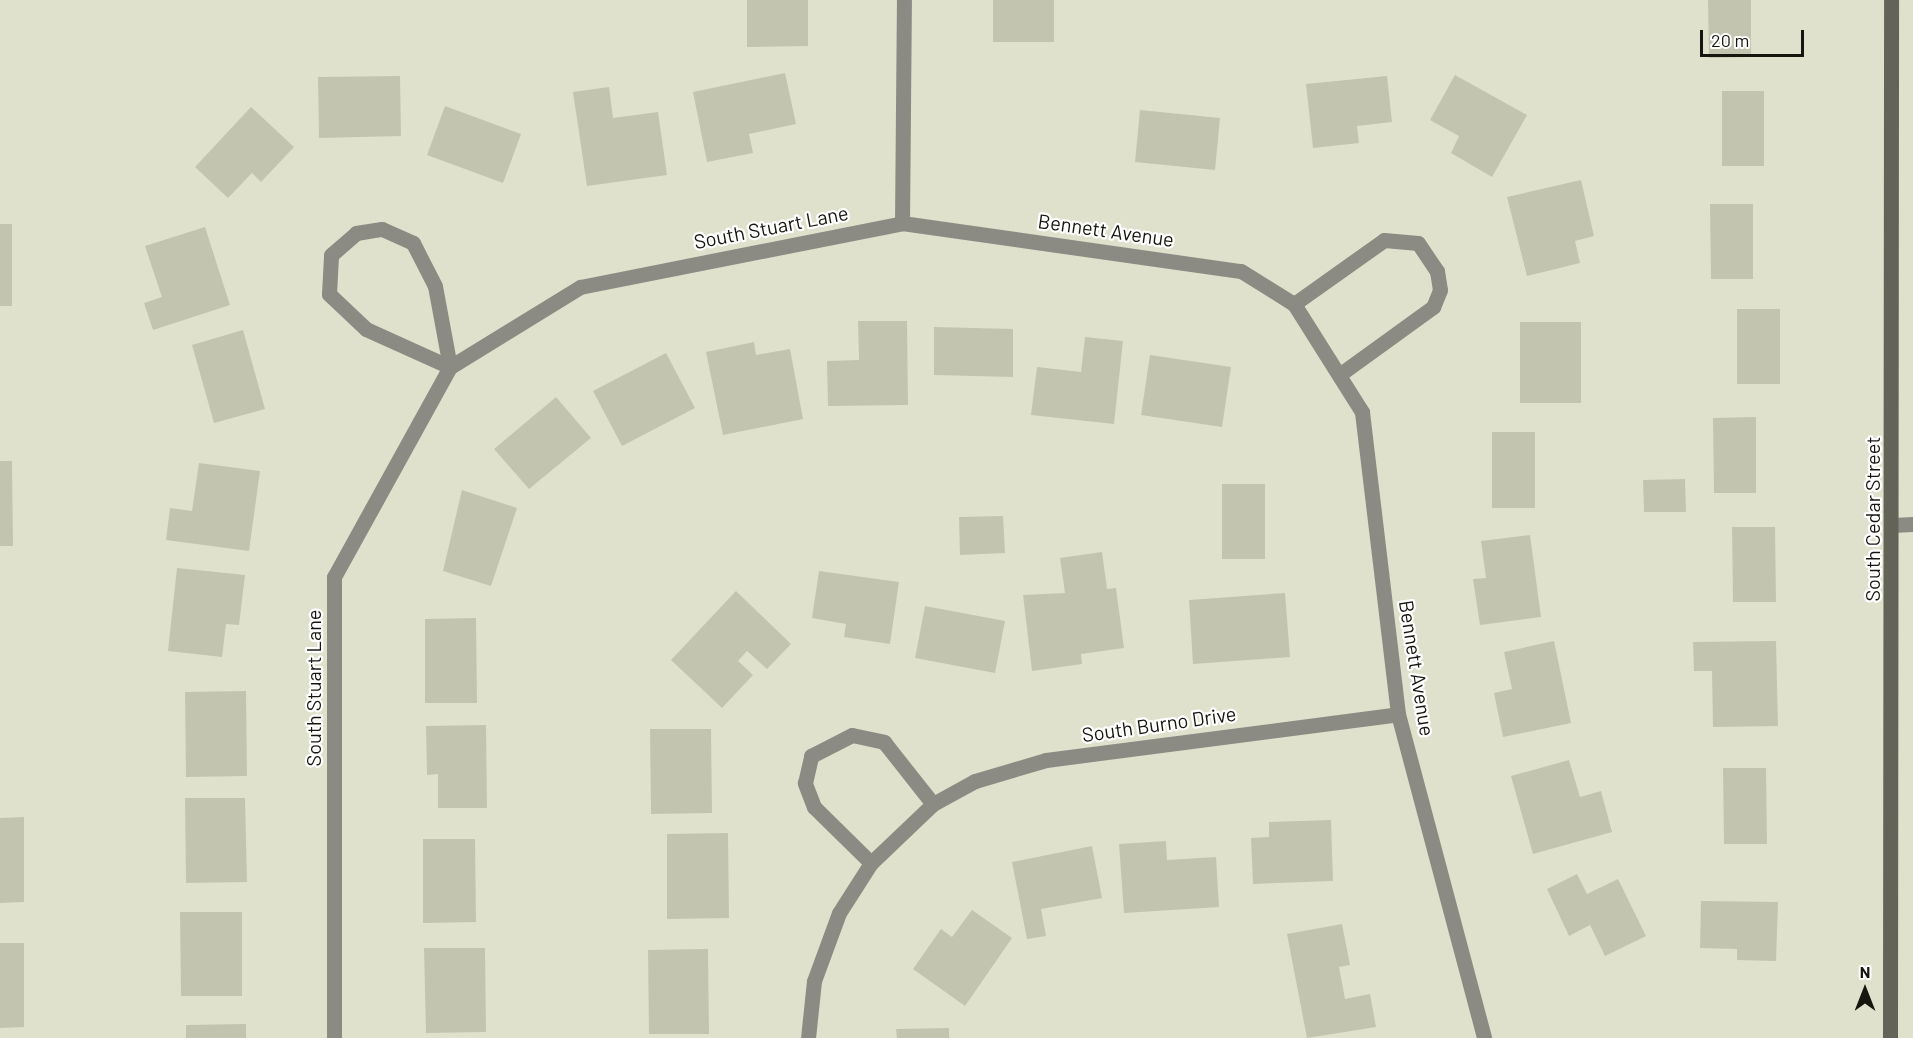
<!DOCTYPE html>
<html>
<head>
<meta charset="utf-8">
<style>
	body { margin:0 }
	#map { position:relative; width:1913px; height:1038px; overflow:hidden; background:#e0e1cc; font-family:Barlow,sans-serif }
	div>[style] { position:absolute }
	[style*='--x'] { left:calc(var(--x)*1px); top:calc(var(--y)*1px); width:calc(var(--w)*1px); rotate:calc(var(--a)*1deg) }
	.building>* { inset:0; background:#c3c4b0 }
	.street>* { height:15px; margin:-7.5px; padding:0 7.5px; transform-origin:7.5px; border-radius:7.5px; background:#8b8b83 }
	.secondary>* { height:15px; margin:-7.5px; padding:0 7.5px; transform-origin:7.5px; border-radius:7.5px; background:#636357 }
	span { translate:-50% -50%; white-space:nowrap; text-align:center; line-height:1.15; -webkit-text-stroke:4.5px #fff; paint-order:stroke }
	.street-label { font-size:20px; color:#16160f }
	.north { position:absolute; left:1835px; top:960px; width:60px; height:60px; -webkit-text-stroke:4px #fff; paint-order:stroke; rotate:0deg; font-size:16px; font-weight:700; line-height:24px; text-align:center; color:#16160f }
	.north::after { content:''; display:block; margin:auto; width:21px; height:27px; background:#16160f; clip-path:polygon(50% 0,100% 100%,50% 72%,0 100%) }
	.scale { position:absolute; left:1700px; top:30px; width:104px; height:27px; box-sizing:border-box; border:3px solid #16160f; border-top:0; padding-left:8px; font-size:18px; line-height:21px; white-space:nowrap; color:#16160f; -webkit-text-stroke:4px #fff; paint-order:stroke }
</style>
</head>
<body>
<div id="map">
	<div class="building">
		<i style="clip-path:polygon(747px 0,808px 0,808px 46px,747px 47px)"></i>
		<i style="clip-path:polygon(993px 0,1054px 0,1054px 42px,993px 42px)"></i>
		<i style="clip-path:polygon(1708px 0,1751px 0,1751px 57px,1709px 58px)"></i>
		<i style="clip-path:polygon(785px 73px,796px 124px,749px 134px,753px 153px,707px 162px,693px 92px)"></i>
		<i style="clip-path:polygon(1455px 75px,1527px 115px,1492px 177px,1451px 153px,1459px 136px,1430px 120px)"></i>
		<i style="clip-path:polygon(400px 76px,401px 136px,319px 138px,318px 77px)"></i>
		<i style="clip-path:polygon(1387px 76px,1392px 122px,1357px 126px,1359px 143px,1313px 148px,1306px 84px)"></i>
		<i style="clip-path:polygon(609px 87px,613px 118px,658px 112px,667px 175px,587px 186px,573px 92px)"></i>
		<i style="clip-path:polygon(1722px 91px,1764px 91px,1764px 166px,1722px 166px)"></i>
		<i style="clip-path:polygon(445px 106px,521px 134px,503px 183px,427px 155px)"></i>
		<i style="clip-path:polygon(251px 107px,294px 147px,261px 182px,252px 173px,228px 198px,195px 167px)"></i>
		<i style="clip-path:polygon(1140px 110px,1220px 118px,1215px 170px,1135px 162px)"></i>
		<i style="clip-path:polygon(1581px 180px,1594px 236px,1575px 241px,1580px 263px,1527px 276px,1507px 197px)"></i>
		<i style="clip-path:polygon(1710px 204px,1753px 204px,1753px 279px,1711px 279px)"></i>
		<i style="clip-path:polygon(0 224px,12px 224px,12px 306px,0 306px)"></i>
		<i style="clip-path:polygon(205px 227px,230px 305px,153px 330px,144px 303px,162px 297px,145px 246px)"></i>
		<i style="clip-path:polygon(1737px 309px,1780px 309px,1780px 384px,1737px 384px)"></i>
		<i style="clip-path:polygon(858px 321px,907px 321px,908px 405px,828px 406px,827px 361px,859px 360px)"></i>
		<i style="clip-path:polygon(1520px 322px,1581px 322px,1581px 403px,1520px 403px)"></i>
		<i style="clip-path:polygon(934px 327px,1013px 329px,1013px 377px,934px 375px)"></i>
		<i style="clip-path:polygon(243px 330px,265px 409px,214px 423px,192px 345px)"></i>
		<i style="clip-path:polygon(1085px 337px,1123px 341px,1114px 424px,1031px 415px,1037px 367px,1081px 372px)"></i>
		<i style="clip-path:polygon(754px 342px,756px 355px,790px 349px,803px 419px,723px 435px,706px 352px)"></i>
		<i style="clip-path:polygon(666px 353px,695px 408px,622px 446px,593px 391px)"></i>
		<i style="clip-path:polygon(1150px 355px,1231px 367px,1222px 427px,1141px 415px)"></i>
		<i style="clip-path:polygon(556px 397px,591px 438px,529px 489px,494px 449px)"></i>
		<i style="clip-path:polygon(1756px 417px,1756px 493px,1714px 493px,1713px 418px)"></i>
		<i style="clip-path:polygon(1492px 432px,1535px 432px,1535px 508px,1492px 508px)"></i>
		<i style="clip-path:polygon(0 461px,12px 461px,13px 546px,0 546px)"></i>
		<i style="clip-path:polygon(199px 463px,260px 471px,249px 551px,166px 540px,170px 508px,192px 511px)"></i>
		<i style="clip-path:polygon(1685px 479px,1686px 512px,1644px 512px,1643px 480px)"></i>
		<i style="clip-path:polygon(1222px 484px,1265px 484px,1265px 559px,1222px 559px)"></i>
		<i style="clip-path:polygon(462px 490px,517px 508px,491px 586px,443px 571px)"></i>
		<i style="clip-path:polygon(1003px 516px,1005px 553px,960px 555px,959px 517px)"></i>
		<i style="clip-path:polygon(1732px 527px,1775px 527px,1776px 602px,1733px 602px)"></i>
		<i style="clip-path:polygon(1530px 535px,1541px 617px,1480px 625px,1473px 579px,1486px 578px,1481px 541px)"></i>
		<i style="clip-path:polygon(1102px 552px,1107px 589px,1116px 588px,1124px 648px,1081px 654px,1082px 664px,1032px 671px,1023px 595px,1065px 593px,1060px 558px)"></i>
		<i style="clip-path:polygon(177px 568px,245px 575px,239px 625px,226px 624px,222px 657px,168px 651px)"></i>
		<i style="clip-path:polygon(819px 571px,899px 582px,890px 644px,844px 637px,846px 624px,812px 618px)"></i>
		<i style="clip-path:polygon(736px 591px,791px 644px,767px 669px,747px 651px,738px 661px,753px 675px,722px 708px,671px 660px)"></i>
		<i style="clip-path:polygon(1285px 593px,1290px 657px,1193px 664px,1189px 600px)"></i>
		<i style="clip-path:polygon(925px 606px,1005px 621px,995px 673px,915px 658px)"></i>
		<i style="clip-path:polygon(476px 618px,477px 703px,425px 703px,425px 619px)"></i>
		<i style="clip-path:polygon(1554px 641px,1571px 723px,1503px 737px,1494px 693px,1512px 689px,1504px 652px)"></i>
		<i style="clip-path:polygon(1776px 641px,1778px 726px,1713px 727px,1712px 671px,1694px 671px,1693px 642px)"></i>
		<i style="clip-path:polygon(246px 691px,247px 776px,186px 777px,185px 692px)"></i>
		<i style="clip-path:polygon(486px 725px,487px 808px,438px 808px,438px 774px,427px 775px,426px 726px)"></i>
		<i style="clip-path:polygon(650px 729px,711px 729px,712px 813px,651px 814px)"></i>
		<i style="clip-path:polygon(1569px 760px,1580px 797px,1601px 791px,1612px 832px,1533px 854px,1511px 776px)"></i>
		<i style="clip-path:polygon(1723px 768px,1766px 768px,1767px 844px,1724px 844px)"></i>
		<i style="clip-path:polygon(185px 798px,245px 798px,247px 882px,186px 883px)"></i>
		<i style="clip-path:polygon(24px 817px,24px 902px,0 903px,0 818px)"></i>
		<i style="clip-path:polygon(1331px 820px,1333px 881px,1253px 884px,1251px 838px,1269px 837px,1269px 822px)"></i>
		<i style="clip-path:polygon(728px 833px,729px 918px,667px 919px,667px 834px)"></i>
		<i style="clip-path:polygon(423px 839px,475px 839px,476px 922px,423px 923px)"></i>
		<i style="clip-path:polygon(1166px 841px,1167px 860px,1216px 857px,1219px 907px,1124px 913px,1119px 844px)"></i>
		<i style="clip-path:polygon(1092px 846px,1102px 898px,1041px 909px,1046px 936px,1027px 939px,1012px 862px)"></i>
		<i style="clip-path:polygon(1577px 874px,1587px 894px,1618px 879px,1646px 936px,1605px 956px,1590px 925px,1569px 936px,1547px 889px)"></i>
		<i style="clip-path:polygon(1701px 901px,1778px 902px,1776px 961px,1737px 960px,1737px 949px,1700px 948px)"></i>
		<i style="clip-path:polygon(972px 910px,1012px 938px,965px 1006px,913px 969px,941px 929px,952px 937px)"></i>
		<i style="clip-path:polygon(180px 912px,242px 912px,242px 996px,181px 996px)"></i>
		<i style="clip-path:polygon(1342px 924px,1350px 965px,1339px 967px,1345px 999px,1370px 994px,1376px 1027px,1307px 1038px,1287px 934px)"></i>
		<i style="clip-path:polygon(0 943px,24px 943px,24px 1027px,0 1028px)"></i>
		<i style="clip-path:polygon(424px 948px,485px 948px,486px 1032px,426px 1033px)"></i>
		<i style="clip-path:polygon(708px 949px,709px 1034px,649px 1034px,648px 950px)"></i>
		<i style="clip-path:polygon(246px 1024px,246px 1038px,186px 1038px,186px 1025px)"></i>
		<i style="clip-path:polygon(949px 1028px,949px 1038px,897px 1038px,896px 1029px)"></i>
	</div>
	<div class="street">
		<i style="--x:902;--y:223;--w:223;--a:-89.5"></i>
		<i style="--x:382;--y:229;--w:34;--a:24"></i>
		<i style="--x:413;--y:243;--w:48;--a:62.9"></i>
		<i style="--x:435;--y:286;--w:82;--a:79.5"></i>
		<i style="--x:450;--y:367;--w:92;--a:-155.7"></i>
		<i style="--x:366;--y:329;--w:51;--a:-136.6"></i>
		<i style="--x:329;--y:294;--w:39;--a:-87"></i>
		<i style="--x:331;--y:255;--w:33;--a:-41"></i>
		<i style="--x:356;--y:233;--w:26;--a:-9"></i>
		<i style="--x:1294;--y:304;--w:110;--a:-35.4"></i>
		<i style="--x:1384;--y:240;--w:34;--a:5"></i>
		<i style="--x:1418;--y:243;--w:34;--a:56"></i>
		<i style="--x:1437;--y:271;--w:19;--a:81"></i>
		<i style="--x:1440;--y:290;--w:18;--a:112"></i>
		<i style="--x:1433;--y:307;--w:116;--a:144.1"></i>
		<i style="--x:1893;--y:525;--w:20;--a:-3"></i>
		<i style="--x:871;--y:863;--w:80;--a:-135.5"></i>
		<i style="--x:814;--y:807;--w:26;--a:-111"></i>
		<i style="--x:805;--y:783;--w:28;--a:-77"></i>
		<i style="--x:811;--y:756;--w:46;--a:-27.1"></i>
		<i style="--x:852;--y:735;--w:33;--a:12"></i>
		<i style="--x:884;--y:742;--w:79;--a:51.7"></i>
		<i style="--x:334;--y:1038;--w:461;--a:-90"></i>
		<i style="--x:334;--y:577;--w:240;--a:-61.1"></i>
		<i style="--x:450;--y:367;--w:153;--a:-31.6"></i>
		<i style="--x:580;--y:287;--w:328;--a:-11.2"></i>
		<i style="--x:902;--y:223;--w:342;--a:8.1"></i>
		<i style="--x:1241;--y:271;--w:62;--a:31.9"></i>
		<i style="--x:1294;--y:304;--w:128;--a:57.8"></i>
		<i style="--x:1362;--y:412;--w:304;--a:83.2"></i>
		<i style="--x:1398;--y:714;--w:335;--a:75.1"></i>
		<i style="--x:808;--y:1038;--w:57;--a:-84"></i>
		<i style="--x:814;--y:981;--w:72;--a:-69.8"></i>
		<i style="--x:839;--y:913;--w:59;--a:-57.4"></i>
		<i style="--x:871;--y:863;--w:86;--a:-43.6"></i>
		<i style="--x:933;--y:804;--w:48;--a:-28.7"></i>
		<i style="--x:975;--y:781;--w:74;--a:-16.5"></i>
		<i style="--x:1046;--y:760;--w:355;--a:-7.4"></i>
	</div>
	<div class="secondary">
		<i style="--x:1890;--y:1038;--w:1038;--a:-89.94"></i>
	</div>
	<div class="street-label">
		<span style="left:771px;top:227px;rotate:-11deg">South Stuart Lane</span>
		<span style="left:1106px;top:230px;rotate:8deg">Bennett Avenue</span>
		<span style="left:1872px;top:519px;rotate:-90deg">South Cedar Street</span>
		<span style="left:1417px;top:668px;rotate:81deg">Bennett Avenue</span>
		<span style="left:313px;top:688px;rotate:-90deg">South Stuart Lane</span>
		<span style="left:1159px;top:724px;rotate:-8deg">South Burno Drive</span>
	</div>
	<div class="north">N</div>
	<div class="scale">20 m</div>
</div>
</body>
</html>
